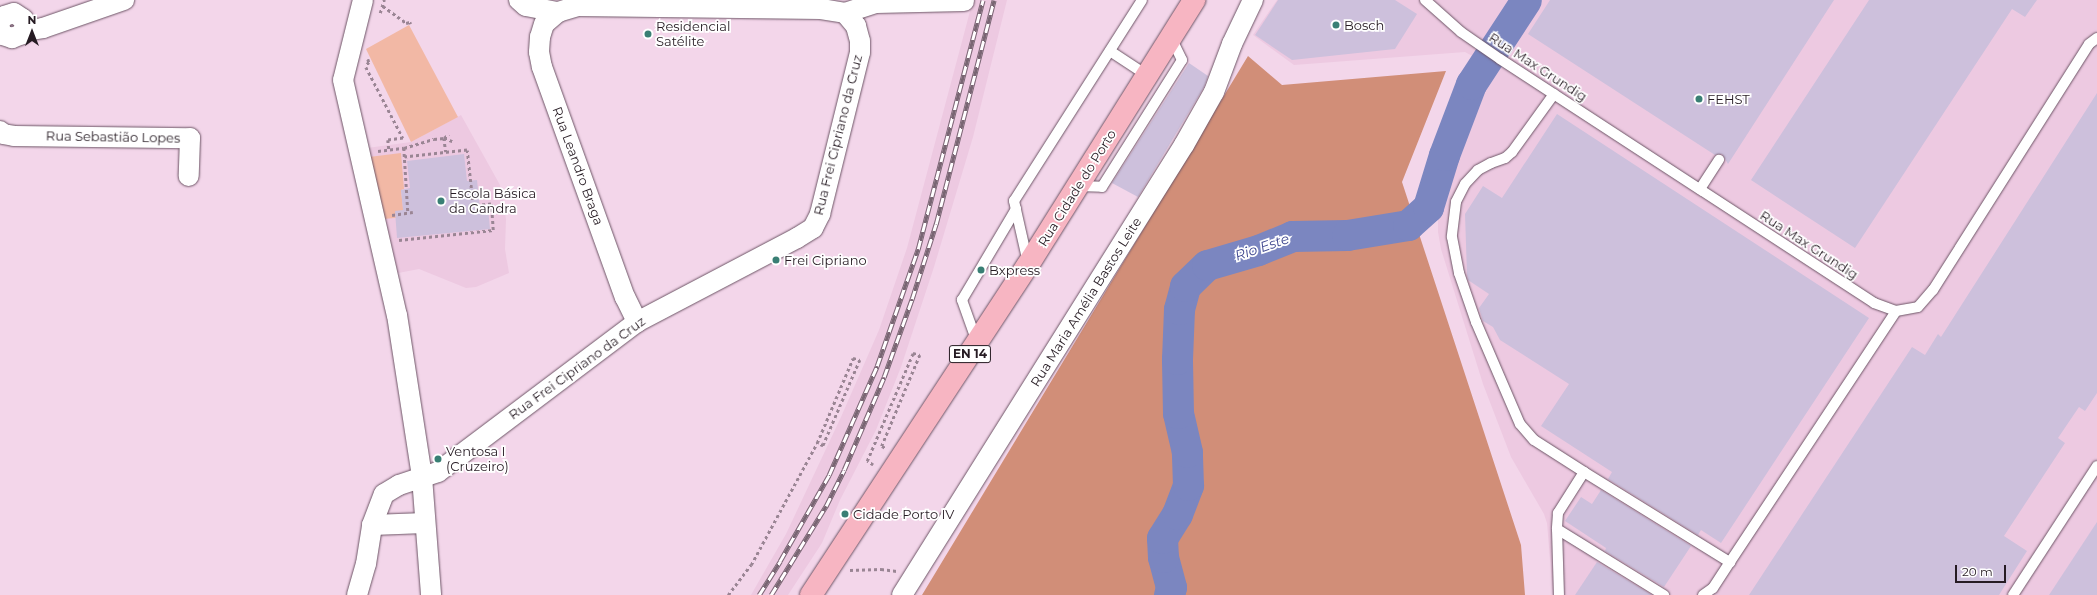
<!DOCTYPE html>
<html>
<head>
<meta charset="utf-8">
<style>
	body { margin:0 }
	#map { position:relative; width:2097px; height:595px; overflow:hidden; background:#f3d6ea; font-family:Montserrat,sans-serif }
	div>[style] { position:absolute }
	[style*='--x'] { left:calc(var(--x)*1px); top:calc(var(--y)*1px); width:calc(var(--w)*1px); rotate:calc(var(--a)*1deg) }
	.built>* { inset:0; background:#edc9e1 }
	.green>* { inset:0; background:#f2b8a5 }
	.forest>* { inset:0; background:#d18e78 }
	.river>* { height:31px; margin:-15.5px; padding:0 15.5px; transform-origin:15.5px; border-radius:15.5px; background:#7b86c0 }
	.building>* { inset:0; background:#cdc0dc }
	.path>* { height:2.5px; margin-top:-1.25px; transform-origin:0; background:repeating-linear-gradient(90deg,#9a8594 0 3px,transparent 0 6px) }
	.roads { filter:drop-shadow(0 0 1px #6d5566) drop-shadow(0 0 1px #6d5566) }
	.service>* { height:10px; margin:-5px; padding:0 5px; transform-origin:5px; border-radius:5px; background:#fff }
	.minor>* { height:20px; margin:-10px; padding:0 10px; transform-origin:10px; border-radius:10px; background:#fff }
	.primary>* { height:22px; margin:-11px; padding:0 11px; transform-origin:11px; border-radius:11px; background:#f7b5c2 }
	.rail>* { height:4.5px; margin-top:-2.25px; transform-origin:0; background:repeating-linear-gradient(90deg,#fff 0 9px,#796673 0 18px); box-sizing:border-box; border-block:1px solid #796673 }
	.dots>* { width:11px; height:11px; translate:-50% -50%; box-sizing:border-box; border:2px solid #fff; border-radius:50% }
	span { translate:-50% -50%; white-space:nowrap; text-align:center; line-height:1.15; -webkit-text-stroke:3.5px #fff; paint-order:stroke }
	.shield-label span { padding:1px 3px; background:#fff; border:1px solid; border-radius:3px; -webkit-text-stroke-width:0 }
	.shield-label { font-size:12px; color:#261b23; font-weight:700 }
	.poi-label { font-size:13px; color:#261b23 }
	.left { translate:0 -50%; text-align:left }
	.street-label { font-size:13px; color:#261b23 }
	.water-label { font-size:14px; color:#3f478f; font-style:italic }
	.north { position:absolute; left:12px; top:12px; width:40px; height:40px; -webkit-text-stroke:3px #fff; paint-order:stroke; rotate:0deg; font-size:11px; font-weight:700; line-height:16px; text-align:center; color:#261b23 }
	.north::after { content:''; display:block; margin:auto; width:14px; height:18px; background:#261b23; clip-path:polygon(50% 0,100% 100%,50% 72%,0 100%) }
	.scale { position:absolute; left:1955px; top:565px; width:51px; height:18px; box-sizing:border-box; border:2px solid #261b23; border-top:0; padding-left:5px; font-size:12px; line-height:14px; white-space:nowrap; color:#261b23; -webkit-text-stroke:3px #fff; paint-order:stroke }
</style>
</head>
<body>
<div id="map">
	<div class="built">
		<i style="clip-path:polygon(973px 0,1007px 0,973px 137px,934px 267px,901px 367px,876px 430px,840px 500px,822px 543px,788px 595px,751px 595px,786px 534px,841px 417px,879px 330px,907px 248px)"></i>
		<i style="clip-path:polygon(1277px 0,2097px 0,2097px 595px,1553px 595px,1547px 523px,1544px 514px,1511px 457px,1483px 384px,1441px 249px,1438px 232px,1438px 216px,1443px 198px,1460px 146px,1492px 67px,1465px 52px,1294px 65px,1253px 35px)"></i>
		<i style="clip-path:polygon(461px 115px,500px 185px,506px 219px,505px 249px,509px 273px,476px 287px,466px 288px,419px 269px,398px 273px,367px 148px,411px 142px)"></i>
	</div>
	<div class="green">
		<i style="clip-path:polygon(409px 25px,458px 117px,411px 142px,366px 49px)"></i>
		<i style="clip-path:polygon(401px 153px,404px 189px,401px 190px,404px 217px,384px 219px,369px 157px)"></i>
	</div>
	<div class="forest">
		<i style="clip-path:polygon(1248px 56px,1282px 85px,1446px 71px,1402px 182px,1521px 545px,1525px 595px,922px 595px)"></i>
	</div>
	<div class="river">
		<i style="--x:1169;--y:595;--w:8;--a:-76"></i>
		<i style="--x:1171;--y:587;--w:31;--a:-105"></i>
		<i style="--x:1163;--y:557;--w:19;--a:-93"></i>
		<i style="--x:1162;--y:538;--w:28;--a:-58"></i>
		<i style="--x:1177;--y:514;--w:31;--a:-69"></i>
		<i style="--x:1188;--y:485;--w:33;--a:-92"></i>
		<i style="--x:1187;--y:452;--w:40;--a:-103"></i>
		<i style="--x:1178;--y:413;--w:54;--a:-91.1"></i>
		<i style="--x:1177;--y:359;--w:50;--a:-87.7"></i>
		<i style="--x:1179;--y:309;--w:24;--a:-75"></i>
		<i style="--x:1185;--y:286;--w:30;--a:-44"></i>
		<i style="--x:1207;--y:265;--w:53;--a:-16.4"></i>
		<i style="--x:1258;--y:250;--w:37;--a:-22"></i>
		<i style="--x:1292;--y:236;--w:55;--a:-1"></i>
		<i style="--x:1347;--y:235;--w:62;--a:-9.3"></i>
		<i style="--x:1408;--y:225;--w:27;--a:-42"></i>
		<i style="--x:1428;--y:207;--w:54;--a:-72.9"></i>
		<i style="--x:1444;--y:155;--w:76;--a:-69.2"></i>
		<i style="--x:1471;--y:84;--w:100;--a:-56.8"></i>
	</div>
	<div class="building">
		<i style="clip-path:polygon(1278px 0,1395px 0,1417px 14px,1395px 49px,1292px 60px,1255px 35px)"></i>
		<i style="clip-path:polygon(1550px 0,1834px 0,1728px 164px,1722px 154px,1715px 155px,1528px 34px)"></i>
		<i style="clip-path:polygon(1869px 0,2037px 0,2025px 17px,2012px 9px,1855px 248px,1751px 180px)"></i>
		<i style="clip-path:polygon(1189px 63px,1208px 76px,1204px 87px,1138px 197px,1112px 183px)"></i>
		<i style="clip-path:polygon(2097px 93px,2097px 393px,2085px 411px,2079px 407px,2058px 438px,2065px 443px,2004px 536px,2027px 551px,1999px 595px,1749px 595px,1912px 347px,1925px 355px,1938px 334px,1941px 337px)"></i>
		<i style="clip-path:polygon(1557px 114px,1869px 318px,1721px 543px,1701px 530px,1698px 535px,1608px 479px,1612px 472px,1541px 426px,1569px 384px,1500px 340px,1493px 327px,1483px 321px,1479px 308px,1489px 294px,1468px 280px,1467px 275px,1465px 214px,1483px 186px,1502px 198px)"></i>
		<i style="clip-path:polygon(464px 154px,467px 181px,477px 180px,480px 208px,488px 207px,490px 229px,397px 238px,395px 211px,403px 210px,401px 190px,410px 188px,407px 161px)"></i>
		<i style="clip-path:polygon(1601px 490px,1691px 546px,1664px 587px,1605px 551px,1606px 548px,1565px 521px,1581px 497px,1592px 504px)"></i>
		<i style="clip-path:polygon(2097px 522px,2097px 595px,2049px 595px)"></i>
		<i style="clip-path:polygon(1597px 562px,1652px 595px,1575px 595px)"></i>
	</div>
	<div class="path">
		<i style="--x:383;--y:6;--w:29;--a:36"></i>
		<i style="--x:406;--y:23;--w:4;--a:-14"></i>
		<i style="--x:410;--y:22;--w:2;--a:63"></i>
		<i style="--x:380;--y:13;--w:14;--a:-73"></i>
		<i style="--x:368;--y:59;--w:3;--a:72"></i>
		<i style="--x:369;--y:62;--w:6;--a:121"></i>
		<i style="--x:366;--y:67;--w:80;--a:62.5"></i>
		<i style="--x:403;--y:138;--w:15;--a:172"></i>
		<i style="--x:388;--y:140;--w:9;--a:84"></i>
		<i style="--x:444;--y:138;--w:14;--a:82"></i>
		<i style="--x:444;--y:138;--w:6;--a:-39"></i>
		<i style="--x:404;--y:148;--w:64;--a:86.4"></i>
		<i style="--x:378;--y:151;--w:26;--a:-7"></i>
		<i style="--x:404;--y:148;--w:31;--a:-17"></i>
		<i style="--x:434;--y:139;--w:10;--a:-6"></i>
		<i style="--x:444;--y:138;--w:9;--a:21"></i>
		<i style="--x:392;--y:215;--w:21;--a:-8"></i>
		<i style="--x:399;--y:240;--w:95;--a:-6.1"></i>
		<i style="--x:493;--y:230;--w:26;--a:-94"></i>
		<i style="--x:491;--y:204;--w:18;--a:174"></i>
		<i style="--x:473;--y:206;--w:56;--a:-96.1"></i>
		<i style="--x:467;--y:150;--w:63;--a:173.7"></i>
		<i style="--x:873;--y:465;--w:7;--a:-146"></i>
		<i style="--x:867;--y:461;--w:117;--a:-66.9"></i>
		<i style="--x:913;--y:353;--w:7;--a:16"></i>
		<i style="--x:920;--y:355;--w:99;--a:112.7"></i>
		<i style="--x:882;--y:446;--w:4;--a:27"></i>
		<i style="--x:850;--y:570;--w:31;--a:-2"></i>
		<i style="--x:881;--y:569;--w:16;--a:7"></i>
		<i style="--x:728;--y:595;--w:38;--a:-53"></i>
		<i style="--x:751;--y:565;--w:139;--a:-61.6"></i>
		<i style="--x:817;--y:443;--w:92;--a:-67"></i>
		<i style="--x:853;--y:358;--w:7;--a:16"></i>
		<i style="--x:860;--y:360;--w:94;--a:113.3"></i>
		<i style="--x:823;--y:446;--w:7;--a:-153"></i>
	</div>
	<div class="roads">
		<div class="service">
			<i style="--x:1425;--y:0;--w:48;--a:41.6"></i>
			<i style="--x:1461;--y:32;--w:47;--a:34.7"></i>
			<i style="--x:1500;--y:59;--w:447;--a:33.1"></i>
			<i style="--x:1874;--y:303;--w:23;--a:20"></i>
			<i style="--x:1896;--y:311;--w:22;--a:-10"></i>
			<i style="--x:1918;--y:307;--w:23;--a:-49"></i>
			<i style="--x:1933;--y:290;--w:291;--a:-57.6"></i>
			<i style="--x:2089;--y:44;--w:10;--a:-37"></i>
			<i style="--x:1110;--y:51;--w:45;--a:33.3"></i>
			<i style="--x:1554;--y:94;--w:72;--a:125.9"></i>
			<i style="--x:1512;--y:152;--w:9;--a:139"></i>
			<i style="--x:1505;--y:158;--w:15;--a:160"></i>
			<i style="--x:1491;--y:163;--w:15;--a:152"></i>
			<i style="--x:1478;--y:170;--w:19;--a:133"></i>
			<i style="--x:1465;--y:184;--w:20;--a:117"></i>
			<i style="--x:1456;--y:202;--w:35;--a:97"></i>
			<i style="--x:1452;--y:237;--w:37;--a:79"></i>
			<i style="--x:1459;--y:273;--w:52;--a:70.9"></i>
			<i style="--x:1476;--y:322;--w:111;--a:66.7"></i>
			<i style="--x:1520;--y:424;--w:21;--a:49"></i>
			<i style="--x:1534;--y:440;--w:59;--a:32.6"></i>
			<i style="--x:1584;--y:472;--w:172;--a:31.7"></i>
			<i style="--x:1730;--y:562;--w:301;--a:-56.5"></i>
			<i style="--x:1078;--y:186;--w:24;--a:2"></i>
			<i style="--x:1102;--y:187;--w:150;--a:-57.8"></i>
			<i style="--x:1182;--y:60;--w:25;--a:-116"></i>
			<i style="--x:1700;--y:189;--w:35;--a:-57"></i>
			<i style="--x:1028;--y:263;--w:64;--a:-102.7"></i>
			<i style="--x:1014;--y:201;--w:238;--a:-57.5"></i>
			<i style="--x:977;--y:342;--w:45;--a:-109.7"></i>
			<i style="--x:962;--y:300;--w:106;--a:-59.3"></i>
			<i style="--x:1584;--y:472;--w:49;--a:122.4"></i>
			<i style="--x:1558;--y:513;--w:16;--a:94"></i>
			<i style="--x:1557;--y:529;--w:126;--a:31.7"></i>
			<i style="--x:1557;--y:529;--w:66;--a:88.3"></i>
			<i style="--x:1703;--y:595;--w:12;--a:-35"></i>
			<i style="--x:1713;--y:588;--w:31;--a:-57"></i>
			<i style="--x:2013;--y:595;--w:154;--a:-56.9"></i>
		</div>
		<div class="minor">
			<i style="--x:363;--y:0;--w:82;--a:104"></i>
			<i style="--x:343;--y:80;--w:241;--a:77.1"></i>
			<i style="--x:397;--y:315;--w:164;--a:81.2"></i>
			<i style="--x:422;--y:477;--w:118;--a:85.6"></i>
			<i style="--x:519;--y:0;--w:9;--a:41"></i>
			<i style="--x:526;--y:6;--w:33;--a:11"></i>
			<i style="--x:558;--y:12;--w:21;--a:-17"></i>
			<i style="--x:578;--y:6;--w:243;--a:0.7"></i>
			<i style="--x:821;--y:9;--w:24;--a:9"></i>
			<i style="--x:845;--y:13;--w:33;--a:-18"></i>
			<i style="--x:876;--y:3;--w:88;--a:-1.3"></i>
			<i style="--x:558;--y:12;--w:18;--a:139"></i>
			<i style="--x:544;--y:24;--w:14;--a:107"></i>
			<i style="--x:540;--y:37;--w:15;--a:94"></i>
			<i style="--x:539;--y:52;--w:15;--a:79"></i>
			<i style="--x:542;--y:67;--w:245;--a:70.2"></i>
			<i style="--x:625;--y:297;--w:28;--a:64"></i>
			<i style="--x:0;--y:22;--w:7;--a:-56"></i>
			<i style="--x:4;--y:16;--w:10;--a:-17"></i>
			<i style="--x:14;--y:13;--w:11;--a:34"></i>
			<i style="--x:23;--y:19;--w:7;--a:74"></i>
			<i style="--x:25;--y:26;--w:9;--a:111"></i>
			<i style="--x:22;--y:34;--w:11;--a:158"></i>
			<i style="--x:12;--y:38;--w:9;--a:-162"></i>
			<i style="--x:3;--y:35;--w:7;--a:-117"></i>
			<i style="--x:24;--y:31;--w:19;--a:-9"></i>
			<i style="--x:43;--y:28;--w:86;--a:-19.1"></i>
			<i style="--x:0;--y:131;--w:4;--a:45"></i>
			<i style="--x:3;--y:134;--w:11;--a:10"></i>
			<i style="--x:14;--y:136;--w:176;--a:0.7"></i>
			<i style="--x:190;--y:138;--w:38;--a:92"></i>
			<i style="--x:372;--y:525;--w:53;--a:-2.2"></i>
			<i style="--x:357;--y:595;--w:32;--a:-74"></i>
			<i style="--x:366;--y:564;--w:39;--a:-81"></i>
			<i style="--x:372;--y:525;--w:33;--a:-69"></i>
			<i style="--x:384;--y:494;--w:17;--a:-31"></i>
			<i style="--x:399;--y:485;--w:41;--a:-18.4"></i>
			<i style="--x:438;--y:472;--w:249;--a:-37"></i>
			<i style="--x:637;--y:322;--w:181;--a:-27.7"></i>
			<i style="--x:797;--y:238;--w:19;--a:-32"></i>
			<i style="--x:813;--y:228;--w:16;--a:-63"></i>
			<i style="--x:820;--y:214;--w:167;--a:-76.1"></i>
			<i style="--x:860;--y:52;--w:11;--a:-90"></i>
			<i style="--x:860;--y:41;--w:16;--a:-105"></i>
			<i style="--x:856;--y:26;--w:17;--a:-130"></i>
			<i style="--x:902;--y:595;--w:531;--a:-57.93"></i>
			<i style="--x:1184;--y:145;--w:61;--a:-60.5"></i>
			<i style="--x:1214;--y:92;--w:51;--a:-69.4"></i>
			<i style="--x:1232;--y:44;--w:49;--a:-64.5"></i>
		</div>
		<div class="primary">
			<i style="--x:811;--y:595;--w:395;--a:-56.7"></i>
			<i style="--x:1028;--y:265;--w:313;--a:-57.9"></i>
		</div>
	</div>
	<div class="rail">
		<i style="--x:759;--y:595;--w:40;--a:-58"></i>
		<i style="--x:780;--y:561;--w:99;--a:-60.3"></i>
		<i style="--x:829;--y:475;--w:119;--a:-66.2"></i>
		<i style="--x:877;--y:366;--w:124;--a:-70.7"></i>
		<i style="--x:918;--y:249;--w:257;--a:-75.4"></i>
		<i style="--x:771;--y:595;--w:105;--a:-58.3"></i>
		<i style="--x:826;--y:506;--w:40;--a:-63.4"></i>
		<i style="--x:844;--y:470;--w:101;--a:-66.7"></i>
		<i style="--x:884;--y:377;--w:83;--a:-70.3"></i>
		<i style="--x:912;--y:299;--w:79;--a:-72.3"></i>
		<i style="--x:936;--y:224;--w:231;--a:-75.5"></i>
	</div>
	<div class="dots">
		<i style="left:1336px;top:25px;background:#397f74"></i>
		<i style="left:648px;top:34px;background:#397f74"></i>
		<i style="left:1699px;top:99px;background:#397f74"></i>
		<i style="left:441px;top:201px;background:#397f74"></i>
		<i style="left:776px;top:260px;background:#397f74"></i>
		<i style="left:981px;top:270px;background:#397f74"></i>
		<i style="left:438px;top:459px;background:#397f74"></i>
		<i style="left:845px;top:514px;background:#397f74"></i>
	</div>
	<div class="shield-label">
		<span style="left:970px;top:354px">EN 14</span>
	</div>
	<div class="poi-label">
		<span class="left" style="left:1344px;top:25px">Bosch</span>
		<span class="left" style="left:656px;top:34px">Residencial<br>Satélite</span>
		<span class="left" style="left:1707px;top:99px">FEHST</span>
		<span class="left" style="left:449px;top:201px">Escola Básica<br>da Gandra</span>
		<span class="left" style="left:784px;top:260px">Frei Cipriano</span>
		<span class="left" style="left:989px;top:270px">Bxpress</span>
		<span class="left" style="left:446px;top:459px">Ventosa I<br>(Cruzeiro)</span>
		<span class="left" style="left:853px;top:514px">Cidade Porto IV</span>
	</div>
	<div class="street-label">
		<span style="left:1538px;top:67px;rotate:33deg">Rua Max Grundig</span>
		<span style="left:838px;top:135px;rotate:-76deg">Rua Frei Cipriano da Cruz</span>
		<span style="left:113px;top:137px;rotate:1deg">Rua Sebastião Lopes</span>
		<span style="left:578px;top:166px;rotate:70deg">Rua Leandro Braga</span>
		<span style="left:1077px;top:188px;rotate:-58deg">Rua Cidade do Porto</span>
		<span style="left:1809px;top:245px;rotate:33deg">Rua Max Grundig</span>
		<span style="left:1086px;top:302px;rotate:-58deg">Rua Maria Amélia Bastos Leite</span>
		<span style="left:577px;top:368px;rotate:-36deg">Rua Frei Cipriano da Cruz</span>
	</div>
	<div class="water-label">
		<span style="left:1262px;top:247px;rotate:-19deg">Rio Este</span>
	</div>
	<div class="north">N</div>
	<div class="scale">20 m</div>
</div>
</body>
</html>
